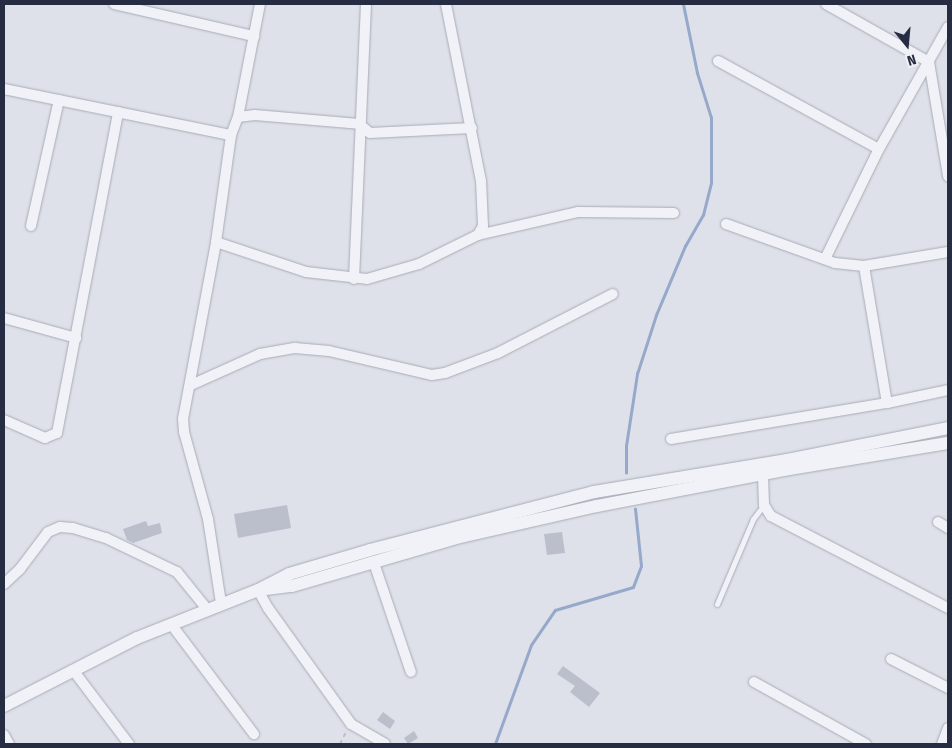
<!DOCTYPE html>
<html>
<head>
<meta charset="utf-8">
<style>
	body { margin:0 }
	#map { position:relative; width:952px; height:748px; overflow:hidden; background:#dee1e9; font-family:"Fira Sans Condensed",sans-serif }
	div>[style] { position:absolute }
	[style*='--x'] { left:calc(var(--x)*1px); top:calc(var(--y)*1px); width:calc(var(--w)*1px); rotate:calc(var(--a)*1deg) }
	.stream>* { height:2.5px; margin:-1.25px; padding:0 1.25px; transform-origin:1.25px; border-radius:1.25px; background:#96a9cb }
	.building>* { inset:0; background:#bbbfcc }
	.path>* { height:2px; margin-top:-1px; transform-origin:0; background:repeating-linear-gradient(90deg,#bcbfc8 0 4px,transparent 0 8px) }
	.roads { filter:drop-shadow(0 0 1px #a7abb7) drop-shadow(0 0 1px #a7abb7) }
	.service>* { height:5px; margin:-2.5px; padding:0 2.5px; transform-origin:2.5px; border-radius:2.5px; background:#f1f2f7 }
	.minor>* { height:10px; margin:-5px; padding:0 5px; transform-origin:5px; border-radius:5px; background:#f1f2f7 }
	.tertiary>* { height:12px; margin:-6px; padding:0 6px; transform-origin:6px; border-radius:6px; background:#f1f2f7 }
	span { translate:-50% -50%; white-space:nowrap; text-align:center; line-height:1.15; -webkit-text-stroke:5px #eef0f6; paint-order:stroke }
	.frame { position:absolute; inset:0; border:5px solid #262c41; pointer-events:none }
	.north { position:absolute; left:882px; top:20px; width:50px; height:50px; -webkit-text-stroke:4px #eef0f6; paint-order:stroke; rotate:163deg; font-size:14px; font-weight:700; line-height:20px; text-align:center; color:#262c41 }
	.north::after { content:''; display:block; margin:auto; width:18px; height:22px; background:#262c41; clip-path:polygon(50% 0,100% 100%,50% 72%,0 100%) }
</style>
</head>
<body>
<div id="map">
	<div class="stream">
		<i style="--x:626;--y:473;--w:27;--a:-90"></i>
		<i style="--x:626;--y:446;--w:73;--a:-81.3"></i>
		<i style="--x:637;--y:374;--w:62;--a:-72.1"></i>
		<i style="--x:656;--y:315;--w:75;--a:-67.2"></i>
		<i style="--x:685;--y:246;--w:36;--a:-60"></i>
		<i style="--x:703;--y:215;--w:33;--a:-76"></i>
		<i style="--x:711;--y:183;--w:65;--a:-90"></i>
		<i style="--x:711;--y:118;--w:47;--a:-107.3"></i>
		<i style="--x:697;--y:73;--w:70;--a:-101.5"></i>
		<i style="--x:495;--y:744;--w:105;--a:-70"></i>
		<i style="--x:531;--y:645;--w:42;--a:-55.6"></i>
		<i style="--x:555;--y:610;--w:81;--a:-16.4"></i>
		<i style="--x:633;--y:587;--w:22;--a:-69"></i>
		<i style="--x:641;--y:566;--w:57;--a:-96"></i>
	</div>
	<div class="building">
		<i style="clip-path:polygon(287px 505px,291px 528px,238px 538px,234px 514px)"></i>
		<i style="clip-path:polygon(146px 521px,148px 526px,160px 523px,162px 533px,133px 543px,127px 540px,123px 529px)"></i>
		<i style="clip-path:polygon(562px 532px,565px 553px,547px 555px,544px 534px)"></i>
		<i style="clip-path:polygon(563px 666px,600px 693px,589px 707px,570px 692px,575px 686px,557px 674px)"></i>
		<i style="clip-path:polygon(383px 712px,395px 721px,390px 729px,377px 720px)"></i>
		<i style="clip-path:polygon(414px 731px,418px 738px,408px 744px,404px 738px)"></i>
	</div>
	<div class="path">
		<i style="--x:340;--y:744;--w:13;--a:-63"></i>
	</div>
	<div class="roads">
		<div class="service">
			<i style="--x:717;--y:604;--w:92;--a:-67"></i>
			<i style="--x:753;--y:519;--w:18;--a:-52"></i>
		</div>
		<div class="minor">
			<i style="--x:114;--y:4;--w:144;--a:12.9"></i>
			<i style="--x:826;--y:4;--w:118;--a:29.4"></i>
			<i style="--x:929;--y:62;--w:116;--a:80.5"></i>
			<i style="--x:718;--y:61;--w:183;--a:28.7"></i>
			<i style="--x:4;--y:89;--w:232;--a:11.5"></i>
			<i style="--x:238;--y:117;--w:17;--a:-7"></i>
			<i style="--x:255;--y:115;--w:104;--a:4.9"></i>
			<i style="--x:359;--y:124;--w:14;--a:39"></i>
			<i style="--x:370;--y:133;--w:102;--a:-2.8"></i>
			<i style="--x:726;--y:224;--w:116;--a:19.7"></i>
			<i style="--x:835;--y:263;--w:29;--a:6"></i>
			<i style="--x:864;--y:266;--w:85;--a:-9.5"></i>
			<i style="--x:31;--y:226;--w:129;--a:-77.5"></i>
			<i style="--x:478;--y:235;--w:103;--a:-13"></i>
			<i style="--x:578;--y:212;--w:96;--a:0.6"></i>
			<i style="--x:216;--y:242;--w:95;--a:18.4"></i>
			<i style="--x:306;--y:272;--w:61;--a:6.5"></i>
			<i style="--x:367;--y:279;--w:54;--a:-16.1"></i>
			<i style="--x:419;--y:264;--w:66;--a:-26.2"></i>
			<i style="--x:478;--y:235;--w:10;--a:-61"></i>
			<i style="--x:483;--y:226;--w:45;--a:-92.5"></i>
			<i style="--x:481;--y:181;--w:180;--a:-101.2"></i>
			<i style="--x:825;--y:259;--w:123;--a:-63.9"></i>
			<i style="--x:879;--y:149;--w:140;--a:-60.5"></i>
			<i style="--x:864;--y:266;--w:139;--a:80.5"></i>
			<i style="--x:354;--y:279;--w:275;--a:-87.5"></i>
			<i style="--x:4;--y:318;--w:75;--a:15.5"></i>
			<i style="--x:191;--y:385;--w:76;--a:-24.2"></i>
			<i style="--x:260;--y:354;--w:36;--a:-10"></i>
			<i style="--x:295;--y:348;--w:34;--a:5"></i>
			<i style="--x:329;--y:351;--w:106;--a:13.1"></i>
			<i style="--x:432;--y:375;--w:13;--a:-9"></i>
			<i style="--x:445;--y:373;--w:57;--a:-20.7"></i>
			<i style="--x:498;--y:353;--w:129;--a:-27.2"></i>
			<i style="--x:4;--y:420;--w:45;--a:23.7"></i>
			<i style="--x:45;--y:438;--w:13;--a:-23"></i>
			<i style="--x:57;--y:433;--w:327;--a:-79.2"></i>
			<i style="--x:671;--y:439;--w:219;--a:-9.5"></i>
			<i style="--x:887;--y:403;--w:62;--a:-12"></i>
			<i style="--x:763;--y:476;--w:29;--a:88"></i>
			<i style="--x:764;--y:505;--w:13;--a:58"></i>
			<i style="--x:771;--y:516;--w:199;--a:27.5"></i>
			<i style="--x:938;--y:522;--w:12;--a:31"></i>
			<i style="--x:374;--y:563;--w:115;--a:71.3"></i>
			<i style="--x:4;--y:584;--w:22;--a:-43"></i>
			<i style="--x:20;--y:569;--w:46;--a:-52.9"></i>
			<i style="--x:48;--y:532;--w:13;--a:-23"></i>
			<i style="--x:60;--y:527;--w:13;--a:4"></i>
			<i style="--x:73;--y:528;--w:34;--a:17"></i>
			<i style="--x:106;--y:538;--w:79;--a:25.6"></i>
			<i style="--x:177;--y:572;--w:48;--a:51"></i>
			<i style="--x:258;--y:590;--w:21;--a:61"></i>
			<i style="--x:268;--y:608;--w:143;--a:54.4"></i>
			<i style="--x:351;--y:724;--w:39;--a:30"></i>
			<i style="--x:221;--y:603;--w:85;--a:-98.8"></i>
			<i style="--x:208;--y:519;--w:90;--a:-105.4"></i>
			<i style="--x:184;--y:432;--w:13;--a:-94"></i>
			<i style="--x:183;--y:419;--w:180;--a:-79.4"></i>
			<i style="--x:216;--y:242;--w:108;--a:-82"></i>
			<i style="--x:231;--y:135;--w:19;--a:-69"></i>
			<i style="--x:238;--y:117;--w:115;--a:-79"></i>
			<i style="--x:171;--y:624;--w:138;--a:53"></i>
			<i style="--x:891;--y:659;--w:64;--a:27"></i>
			<i style="--x:73;--y:670;--w:93;--a:52.9"></i>
			<i style="--x:754;--y:682;--w:128;--a:29"></i>
			<i style="--x:4;--y:735;--w:10;--a:61"></i>
			<i style="--x:942;--y:744;--w:17;--a:-69"></i>
		</div>
		<div class="tertiary">
			<i style="--x:266;--y:589;--w:26;--a:-7"></i>
			<i style="--x:292;--y:586;--w:175;--a:-16.3"></i>
			<i style="--x:460;--y:537;--w:140;--a:-12.8"></i>
			<i style="--x:597;--y:506;--w:196;--a:-10.9"></i>
			<i style="--x:789;--y:469;--w:161;--a:-9.3"></i>
			<i style="--x:4;--y:706;--w:149;--a:-27.1"></i>
			<i style="--x:137;--y:638;--w:130;--a:-21.6"></i>
			<i style="--x:258;--y:590;--w:35;--a:-27"></i>
			<i style="--x:289;--y:574;--w:84;--a:-16.5"></i>
			<i style="--x:370;--y:550;--w:231;--a:-14.5"></i>
			<i style="--x:594;--y:492;--w:196;--a:-9.4"></i>
			<i style="--x:787;--y:460;--w:164;--a:-11.2"></i>
		</div>
	</div>
	<div class="frame"></div>
	<div class="north">N</div>
</div>
</body>
</html>
